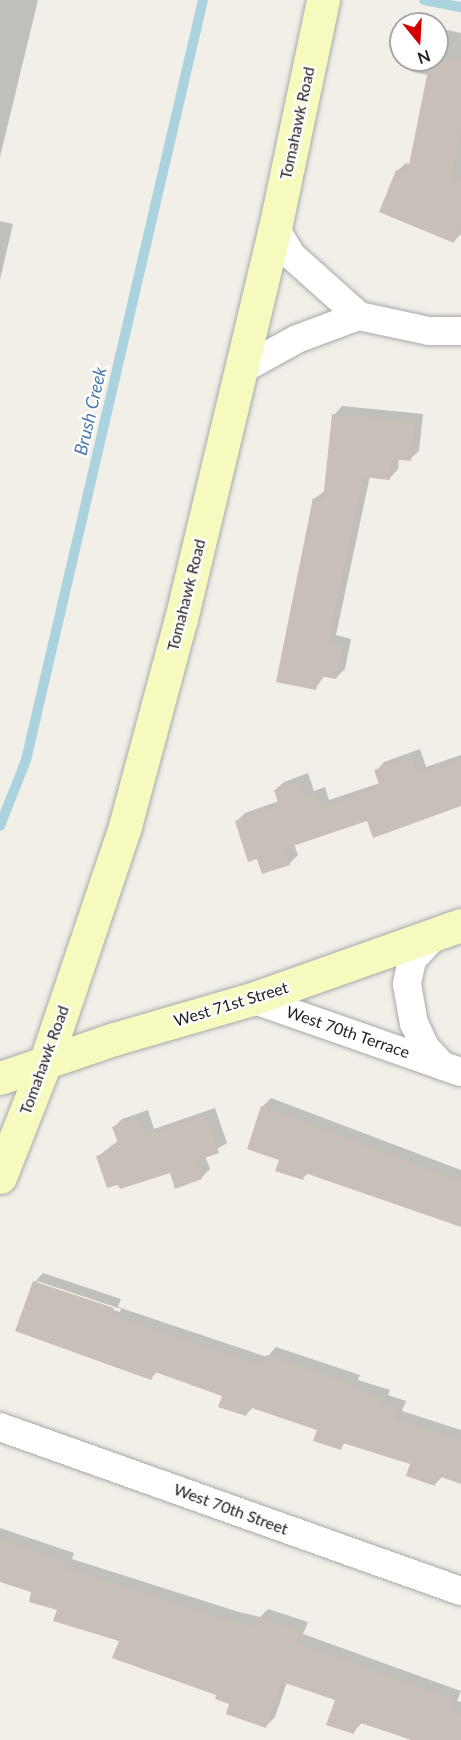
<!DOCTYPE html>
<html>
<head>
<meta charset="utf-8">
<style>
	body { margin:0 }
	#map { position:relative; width:461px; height:1740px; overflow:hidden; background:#f2efe9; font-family:Lato,sans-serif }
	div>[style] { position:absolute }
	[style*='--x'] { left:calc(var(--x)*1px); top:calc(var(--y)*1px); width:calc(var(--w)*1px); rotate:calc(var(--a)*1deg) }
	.shadow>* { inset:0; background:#0003 }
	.stream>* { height:10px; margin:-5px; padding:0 5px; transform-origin:5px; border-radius:5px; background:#aad3df }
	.building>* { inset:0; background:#c7bfb8 }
	.roads { filter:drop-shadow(0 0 2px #a9a9a9) drop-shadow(0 0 2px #a9a9a9) }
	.street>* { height:28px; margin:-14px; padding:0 14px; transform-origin:14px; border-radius:14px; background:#fff }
	.secondary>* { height:33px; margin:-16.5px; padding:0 16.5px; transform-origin:16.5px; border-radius:16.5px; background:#f7fabf }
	span { translate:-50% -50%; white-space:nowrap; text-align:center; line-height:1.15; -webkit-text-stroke:4.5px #fff; paint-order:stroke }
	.street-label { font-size:16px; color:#222 }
	.water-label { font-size:18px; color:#4a7aab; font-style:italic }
	.north { position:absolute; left:389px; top:12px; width:60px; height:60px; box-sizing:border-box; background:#fff; border:2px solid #a7a7a7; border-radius:50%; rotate:162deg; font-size:16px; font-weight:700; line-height:24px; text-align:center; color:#222 }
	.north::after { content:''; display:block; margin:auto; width:21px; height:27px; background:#d40000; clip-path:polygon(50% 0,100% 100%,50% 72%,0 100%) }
</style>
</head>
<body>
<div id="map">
	<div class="shadow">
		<i style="clip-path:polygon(0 0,38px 0,0 157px)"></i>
		<i style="clip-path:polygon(447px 30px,461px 33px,461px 234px,454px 241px,397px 171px,406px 163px,410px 164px,429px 75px,412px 72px,415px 60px,437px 60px,437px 37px)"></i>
		<i style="clip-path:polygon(0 221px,13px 224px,0 280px)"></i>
		<i style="clip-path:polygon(342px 406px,423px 414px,419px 451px,410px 459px,399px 458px,398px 469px,390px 478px,370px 476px,336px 635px,351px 639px,345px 669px,336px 678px,325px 675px,315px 689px,314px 499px,326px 490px,334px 415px)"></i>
		<i style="clip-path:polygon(420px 749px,426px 767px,461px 755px,461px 804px,368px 819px,294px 844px,298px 855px,289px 864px,258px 857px,236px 822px,245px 813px,279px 801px,275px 790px,284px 782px,308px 773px,314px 791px,325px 787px,329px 800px,380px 783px,376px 771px,384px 762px)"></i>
		<i style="clip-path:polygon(271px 1098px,461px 1170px,461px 1226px,309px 1172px,302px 1179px,281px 1159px,262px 1107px)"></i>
		<i style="clip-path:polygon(215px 1108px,227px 1143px,205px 1156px,210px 1169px,201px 1178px,97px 1157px,118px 1141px,113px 1128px,122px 1119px,148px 1110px,154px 1129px)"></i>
		<i style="clip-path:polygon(evenodd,43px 1273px,121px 1299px,118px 1307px,267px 1357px,276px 1347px,360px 1375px,358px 1380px,390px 1390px,388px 1395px,406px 1401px,402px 1411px,461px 1430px,461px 1478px,443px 1476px,435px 1484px,412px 1463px,346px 1442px,340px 1448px,319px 1429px,253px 1407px,246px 1415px,224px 1395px,158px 1371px,151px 1378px,35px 1282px,43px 1273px,37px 1281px,121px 1309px,120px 1312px,37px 1284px,37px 1281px)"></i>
		<i style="clip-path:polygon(0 1528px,74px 1553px,72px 1559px,239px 1612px,260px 1617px,268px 1609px,308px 1622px,303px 1634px,461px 1691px,457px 1701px,461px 1702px,461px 1740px,412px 1740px,362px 1723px,353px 1732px,337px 1699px,287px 1682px,275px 1717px,266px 1726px,218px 1694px,59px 1609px,33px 1591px,0 1581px)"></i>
	</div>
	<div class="stream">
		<i style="--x:424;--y:0;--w:38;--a:11"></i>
		<i style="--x:0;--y:826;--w:71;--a:-68.5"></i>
		<i style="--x:26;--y:760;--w:780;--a:-76.89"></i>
	</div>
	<div class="building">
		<i style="clip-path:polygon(430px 60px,461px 60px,461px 128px,451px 179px,461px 183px,461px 226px,454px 243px,379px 212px,396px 170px,407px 175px)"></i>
		<i style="clip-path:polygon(332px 414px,415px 423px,411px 461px,392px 459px,390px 480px,363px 477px,328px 644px,343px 647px,336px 679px,319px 676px,316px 690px,276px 682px,313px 498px,323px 500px)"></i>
		<i style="clip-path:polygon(411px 757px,418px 774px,461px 760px,461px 806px,373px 838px,367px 821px,284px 849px,290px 865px,262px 874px,257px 859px,248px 862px,235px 821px,279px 806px,274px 790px,299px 781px,305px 798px,316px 795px,321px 808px,380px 787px,374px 770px)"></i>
		<i style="clip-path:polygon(261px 1106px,461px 1182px,461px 1227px,305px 1173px,303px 1180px,275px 1171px,279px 1160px,247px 1149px)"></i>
		<i style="clip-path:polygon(206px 1115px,219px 1153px,196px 1161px,202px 1179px,175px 1189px,170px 1173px,120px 1189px,118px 1185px,107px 1188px,96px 1156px,112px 1151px,110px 1146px,118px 1143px,112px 1127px,139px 1118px,145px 1136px)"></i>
		<i style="clip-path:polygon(33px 1281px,114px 1308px,111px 1316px,262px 1366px,266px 1355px,352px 1384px,351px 1388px,382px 1399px,380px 1404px,398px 1410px,395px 1419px,461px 1441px,461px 1484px,438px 1476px,435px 1486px,406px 1476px,410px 1464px,343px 1443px,341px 1450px,313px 1441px,317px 1430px,249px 1407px,246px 1416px,218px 1407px,222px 1396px,155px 1372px,151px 1380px,15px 1331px)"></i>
		<i style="clip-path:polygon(0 1539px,66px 1562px,65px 1568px,230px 1621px,255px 1626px,258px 1617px,300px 1631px,296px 1643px,453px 1700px,449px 1710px,461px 1714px,461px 1740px,412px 1740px,358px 1722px,354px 1734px,326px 1725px,335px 1700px,282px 1682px,266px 1728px,226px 1714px,229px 1704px,215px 1699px,216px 1695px,112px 1658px,119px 1641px,53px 1621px,57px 1610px,29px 1602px,31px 1592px,0 1582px)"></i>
	</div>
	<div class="roads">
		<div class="street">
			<i style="--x:275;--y:228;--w:33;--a:59"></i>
			<i style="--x:292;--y:256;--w:90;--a:41.8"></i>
			<i style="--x:359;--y:316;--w:72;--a:12.1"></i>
			<i style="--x:429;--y:331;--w:32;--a:0"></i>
			<i style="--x:241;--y:370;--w:64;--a:-29"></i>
			<i style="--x:297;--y:339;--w:66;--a:-20.4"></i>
			<i style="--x:437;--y:933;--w:37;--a:133"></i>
			<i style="--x:412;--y:960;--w:25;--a:102"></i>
			<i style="--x:407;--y:984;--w:40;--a:80"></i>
			<i style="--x:414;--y:1023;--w:26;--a:65"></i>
			<i style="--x:425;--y:1047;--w:26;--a:47"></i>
			<i style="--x:252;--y:999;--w:221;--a:19.3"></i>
			<i style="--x:0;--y:1427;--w:489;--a:19.6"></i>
		</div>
		<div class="secondary">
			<i style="--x:0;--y:1078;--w:120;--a:-18.9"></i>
			<i style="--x:114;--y:1039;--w:144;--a:-16.2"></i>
			<i style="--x:252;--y:999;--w:222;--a:-19.5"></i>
			<i style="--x:0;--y:1177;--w:123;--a:-68.5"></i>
			<i style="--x:45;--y:1063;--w:250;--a:-71.3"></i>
			<i style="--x:125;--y:826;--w:214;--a:-74.9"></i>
			<i style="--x:181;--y:619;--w:402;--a:-76.5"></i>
			<i style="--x:275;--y:228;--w:233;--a:-78.1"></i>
		</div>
	</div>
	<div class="street-label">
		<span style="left:297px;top:123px;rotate:-78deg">Tomahawk Road</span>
		<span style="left:186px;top:595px;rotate:-76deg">Tomahawk Road</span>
		<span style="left:231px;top:1004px;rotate:-17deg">West 71st Street</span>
		<span style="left:348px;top:1032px;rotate:19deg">West 70th Terrace</span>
		<span style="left:44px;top:1060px;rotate:-70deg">Tomahawk Road</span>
		<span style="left:231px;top:1509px;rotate:20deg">West 70th Street</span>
	</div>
	<div class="water-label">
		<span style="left:90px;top:411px;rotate:-77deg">Brush Creek</span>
	</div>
	<div class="north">N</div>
</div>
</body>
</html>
